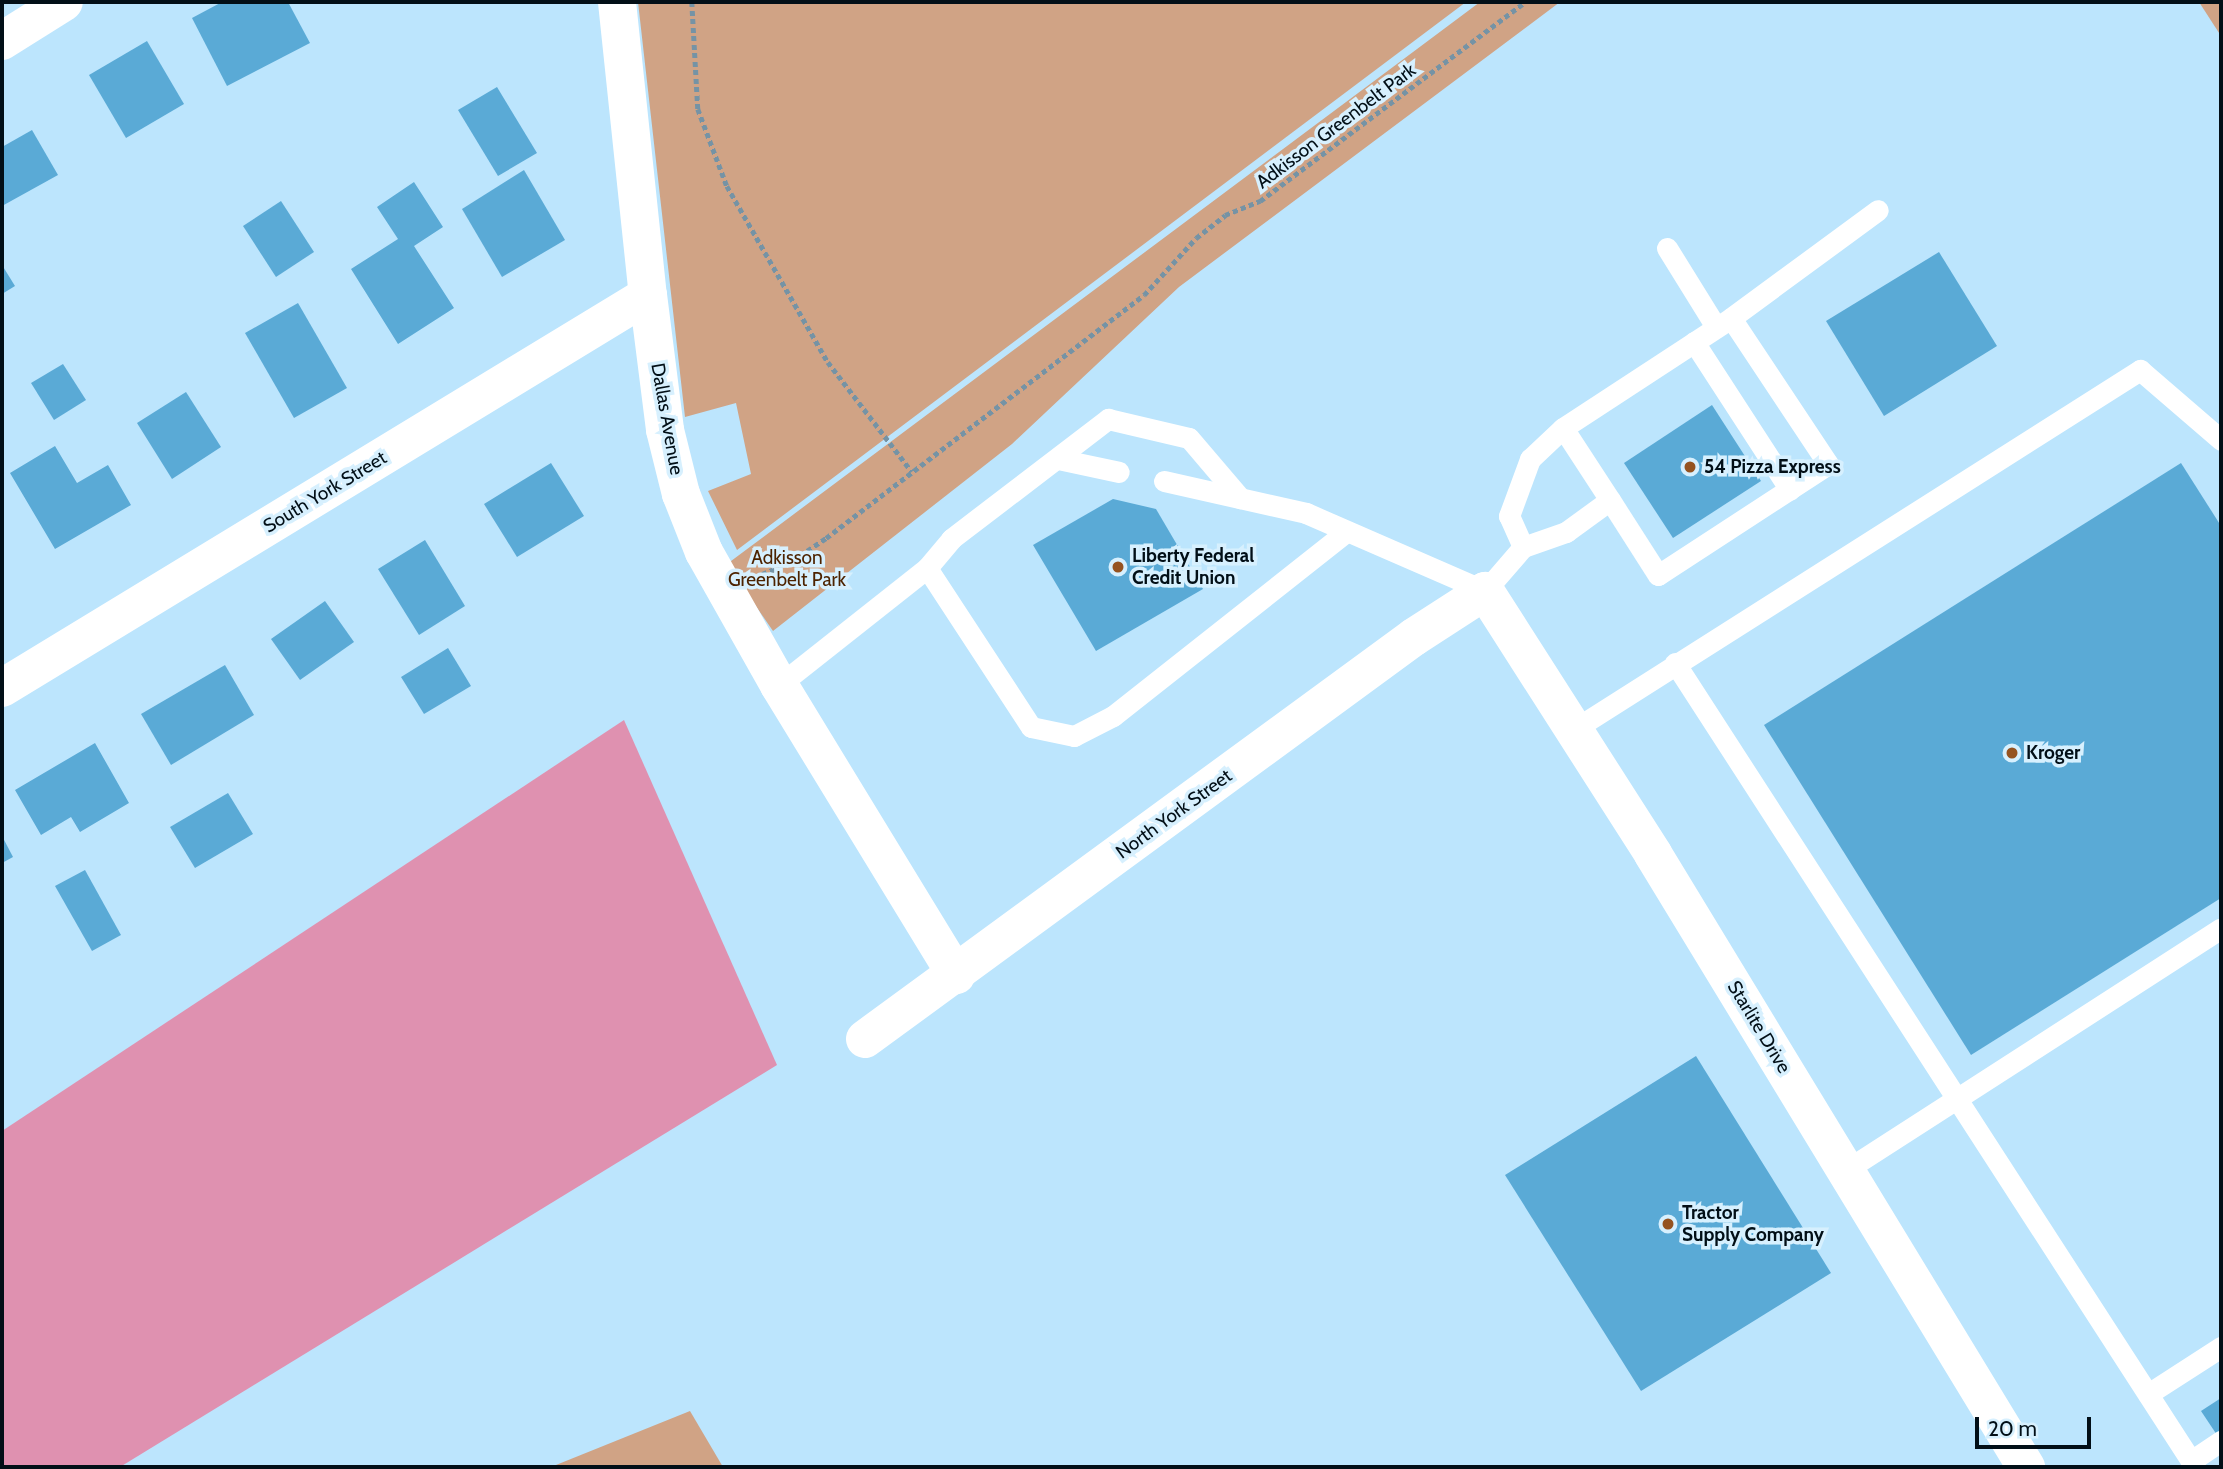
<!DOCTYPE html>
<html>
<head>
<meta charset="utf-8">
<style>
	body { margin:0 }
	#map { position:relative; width:2223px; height:1469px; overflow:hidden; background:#bce5fd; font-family:Cabin,sans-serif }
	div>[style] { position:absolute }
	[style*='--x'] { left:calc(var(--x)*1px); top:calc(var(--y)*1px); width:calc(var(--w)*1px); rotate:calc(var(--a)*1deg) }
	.green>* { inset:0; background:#d0a385 }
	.water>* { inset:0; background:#df91b0 }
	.building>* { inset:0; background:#5aaad6 }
	.path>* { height:4.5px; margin-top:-2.25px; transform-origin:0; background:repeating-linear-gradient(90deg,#7593a5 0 5px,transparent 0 8.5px) }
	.service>* { height:21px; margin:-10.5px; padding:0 10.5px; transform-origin:10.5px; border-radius:10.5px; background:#fff }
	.minor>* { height:38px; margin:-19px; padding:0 19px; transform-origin:19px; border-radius:19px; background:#fff }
	.dots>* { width:19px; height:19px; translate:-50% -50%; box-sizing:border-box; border:4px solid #d7f0fe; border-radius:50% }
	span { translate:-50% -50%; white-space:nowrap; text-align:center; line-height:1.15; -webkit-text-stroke:7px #d7f0fe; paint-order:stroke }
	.street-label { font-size:19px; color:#020f17 }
	.poi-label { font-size:19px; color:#020f17; font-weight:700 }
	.left { translate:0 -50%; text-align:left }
	.park-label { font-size:19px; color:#4d2300 }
	.frame { position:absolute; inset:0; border:4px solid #020f17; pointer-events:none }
	.scale { position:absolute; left:1975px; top:1417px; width:116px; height:32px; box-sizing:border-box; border:4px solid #020f17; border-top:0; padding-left:9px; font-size:21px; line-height:24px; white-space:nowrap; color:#020f17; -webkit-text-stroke:5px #d7f0fe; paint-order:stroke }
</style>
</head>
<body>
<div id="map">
	<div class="green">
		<i style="clip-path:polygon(638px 2px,1466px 2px,737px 550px,708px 491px,751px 474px,736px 403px,685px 417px)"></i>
		<i style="clip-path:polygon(1480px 2px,1560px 2px,1179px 287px,1012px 444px,773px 631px,727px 564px)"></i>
		<i style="clip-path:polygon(2199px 2px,2221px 2px,2221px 36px)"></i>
		<i style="clip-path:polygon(690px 1411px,723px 1467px,551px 1467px)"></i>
	</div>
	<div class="water">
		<i style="clip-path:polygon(624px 720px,777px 1065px,120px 1467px,2px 1467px,2px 1131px)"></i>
	</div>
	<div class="building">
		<i style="clip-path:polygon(222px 2px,288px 2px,310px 43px,227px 86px,192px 18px)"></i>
		<i style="clip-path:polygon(147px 41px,184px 104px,126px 138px,89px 75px)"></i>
		<i style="clip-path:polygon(497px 87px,537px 153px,498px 176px,458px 110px)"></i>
		<i style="clip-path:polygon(32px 130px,58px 175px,2px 206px,2px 147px)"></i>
		<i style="clip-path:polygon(524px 170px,565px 240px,502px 277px,462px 209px)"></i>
		<i style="clip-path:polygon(414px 182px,443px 227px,414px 246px,454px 308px,398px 344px,351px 269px,398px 239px,377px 207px)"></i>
		<i style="clip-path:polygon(281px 201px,314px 252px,276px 277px,243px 226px)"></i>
		<i style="clip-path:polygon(1939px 252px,1997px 346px,1884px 416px,1826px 321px)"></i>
		<i style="clip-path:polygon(2px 265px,15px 286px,2px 294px)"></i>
		<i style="clip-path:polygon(298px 303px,347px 388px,294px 418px,245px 333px)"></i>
		<i style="clip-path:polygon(63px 364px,86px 400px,54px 420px,31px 383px)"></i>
		<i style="clip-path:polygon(186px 392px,221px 447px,172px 479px,137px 423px)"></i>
		<i style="clip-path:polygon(1712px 405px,1761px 481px,1673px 538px,1624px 463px)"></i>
		<i style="clip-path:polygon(55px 446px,77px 483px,108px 465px,131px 505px,55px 549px,10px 473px)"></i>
		<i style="clip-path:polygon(551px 463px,584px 516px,517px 557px,484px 504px)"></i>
		<i style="clip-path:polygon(2181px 463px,2221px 526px,2221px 898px,1971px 1055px,1764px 725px)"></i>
		<i style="clip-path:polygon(1113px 499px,1156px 509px,1203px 589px,1096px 651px,1033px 545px)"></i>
		<i style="clip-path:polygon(425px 540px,465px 606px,419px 635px,378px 569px)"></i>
		<i style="clip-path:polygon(325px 601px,354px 642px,300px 680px,271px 639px)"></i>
		<i style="clip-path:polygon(448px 648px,471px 686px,424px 714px,401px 677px)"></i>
		<i style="clip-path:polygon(225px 665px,254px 715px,171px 765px,141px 714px)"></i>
		<i style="clip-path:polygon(95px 743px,129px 803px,80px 832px,71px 817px,41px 835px,15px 790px)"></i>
		<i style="clip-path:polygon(228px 793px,253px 834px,195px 868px,170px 827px)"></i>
		<i style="clip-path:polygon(2px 836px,13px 857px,2px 863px)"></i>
		<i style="clip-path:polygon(85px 870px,121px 935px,92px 951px,55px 886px)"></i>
		<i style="clip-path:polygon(1696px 1056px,1831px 1273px,1641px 1391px,1505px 1175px)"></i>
		<i style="clip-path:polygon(2221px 1398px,2221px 1441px,2201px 1411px)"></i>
	</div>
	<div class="path">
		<i style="--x:692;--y:2;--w:107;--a:86.8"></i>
		<i style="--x:698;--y:109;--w:82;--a:69.4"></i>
		<i style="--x:727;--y:186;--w:203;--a:60.2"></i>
		<i style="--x:828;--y:362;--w:138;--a:52.6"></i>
		<i style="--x:762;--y:574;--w:26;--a:-21"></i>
		<i style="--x:786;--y:565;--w:48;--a:-34"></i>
		<i style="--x:826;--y:538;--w:400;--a:-37.4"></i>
		<i style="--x:1144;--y:295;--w:77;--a:-47.6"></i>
		<i style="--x:1196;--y:238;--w:37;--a:-38"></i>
		<i style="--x:1225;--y:215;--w:38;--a:-22"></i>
		<i style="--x:1260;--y:201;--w:331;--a:-36.9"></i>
	</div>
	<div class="service">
		<i style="--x:1667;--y:248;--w:93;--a:58.2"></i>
		<i style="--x:1694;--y:342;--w:176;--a:57"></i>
		<i style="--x:1563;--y:428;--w:86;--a:56.9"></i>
		<i style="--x:1058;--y:459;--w:62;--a:12"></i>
		<i style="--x:1164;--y:481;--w:146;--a:12.7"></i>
		<i style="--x:1306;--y:513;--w:195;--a:23.5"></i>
		<i style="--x:1485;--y:591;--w:58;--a:-49.2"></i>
		<i style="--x:1523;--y:547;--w:46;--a:-19.2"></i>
		<i style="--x:1566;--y:532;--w:54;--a:-36"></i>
		<i style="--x:1610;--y:500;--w:89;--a:57.4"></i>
		<i style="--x:1658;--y:575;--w:203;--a:-33.1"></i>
		<i style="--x:1828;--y:464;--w:175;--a:-123.6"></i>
		<i style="--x:1523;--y:547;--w:34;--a:-114"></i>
		<i style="--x:1509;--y:516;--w:61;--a:-69.8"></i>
		<i style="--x:1530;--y:459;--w:45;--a:-43.2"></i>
		<i style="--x:1563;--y:428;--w:201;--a:-33.2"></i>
		<i style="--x:1731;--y:318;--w:182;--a:-36.3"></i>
		<i style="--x:927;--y:568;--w:190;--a:56.8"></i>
		<i style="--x:1031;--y:727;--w:44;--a:11.8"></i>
		<i style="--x:1074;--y:736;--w:44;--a:-27.1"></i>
		<i style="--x:1113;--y:716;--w:298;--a:-38.3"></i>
		<i style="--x:1675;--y:663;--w:958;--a:57.11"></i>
		<i style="--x:779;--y:685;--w:189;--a:-38.3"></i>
		<i style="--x:927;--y:568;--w:38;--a:-50"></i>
		<i style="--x:951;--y:539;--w:198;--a:-37.4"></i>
		<i style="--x:1108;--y:419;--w:83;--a:13.2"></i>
		<i style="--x:1189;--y:438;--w:79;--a:49.6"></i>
		<i style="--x:1573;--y:730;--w:672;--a:-32.41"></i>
		<i style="--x:2140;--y:370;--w:107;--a:40.8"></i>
		<i style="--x:1846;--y:1170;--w:446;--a:-32.8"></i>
		<i style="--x:2148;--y:1394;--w:87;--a:-32.8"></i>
		<i style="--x:2191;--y:1461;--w:36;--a:-34"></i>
	</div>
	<div class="minor">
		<i style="--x:617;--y:2;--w:295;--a:84"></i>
		<i style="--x:648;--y:295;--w:136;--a:82.8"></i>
		<i style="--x:665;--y:430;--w:66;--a:76"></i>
		<i style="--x:681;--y:494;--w:62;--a:68.4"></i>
		<i style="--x:704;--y:552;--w:153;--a:60.6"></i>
		<i style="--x:779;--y:685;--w:340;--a:58.6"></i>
		<i style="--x:2;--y:41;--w:73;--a:-32.2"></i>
		<i style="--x:2;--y:688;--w:756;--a:-31.31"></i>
		<i style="--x:865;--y:1039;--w:680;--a:-36.21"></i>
		<i style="--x:1414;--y:637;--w:85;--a:-32.9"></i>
		<i style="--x:1485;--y:591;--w:312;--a:57.4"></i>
		<i style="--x:1653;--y:854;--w:718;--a:58.68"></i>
	</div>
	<div class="dots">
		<i style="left:1690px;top:467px;background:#955320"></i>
		<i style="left:1118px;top:567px;background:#955320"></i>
		<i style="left:2012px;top:753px;background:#955320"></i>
		<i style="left:1668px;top:1224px;background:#955320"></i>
	</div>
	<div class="street-label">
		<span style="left:1336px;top:126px;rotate:-37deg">Adkisson Greenbelt Park</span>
		<span style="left:667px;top:419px;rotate:80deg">Dallas Avenue</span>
		<span style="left:325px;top:492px;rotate:-31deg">South York Street</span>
		<span style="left:1174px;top:814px;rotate:-36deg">North York Street</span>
		<span style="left:1759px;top:1027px;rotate:59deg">Starlite Drive</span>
	</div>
	<div class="poi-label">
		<span class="left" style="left:1704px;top:467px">54 Pizza Express</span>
		<span class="left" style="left:1132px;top:567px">Liberty Federal<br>Credit Union</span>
		<span class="left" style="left:2026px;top:753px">Kroger</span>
		<span class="left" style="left:1682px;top:1224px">Tractor<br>Supply Company</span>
	</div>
	<div class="park-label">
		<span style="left:787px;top:569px">Adkisson<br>Greenbelt Park</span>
	</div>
	<div class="frame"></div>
	<div class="scale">20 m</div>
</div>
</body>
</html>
